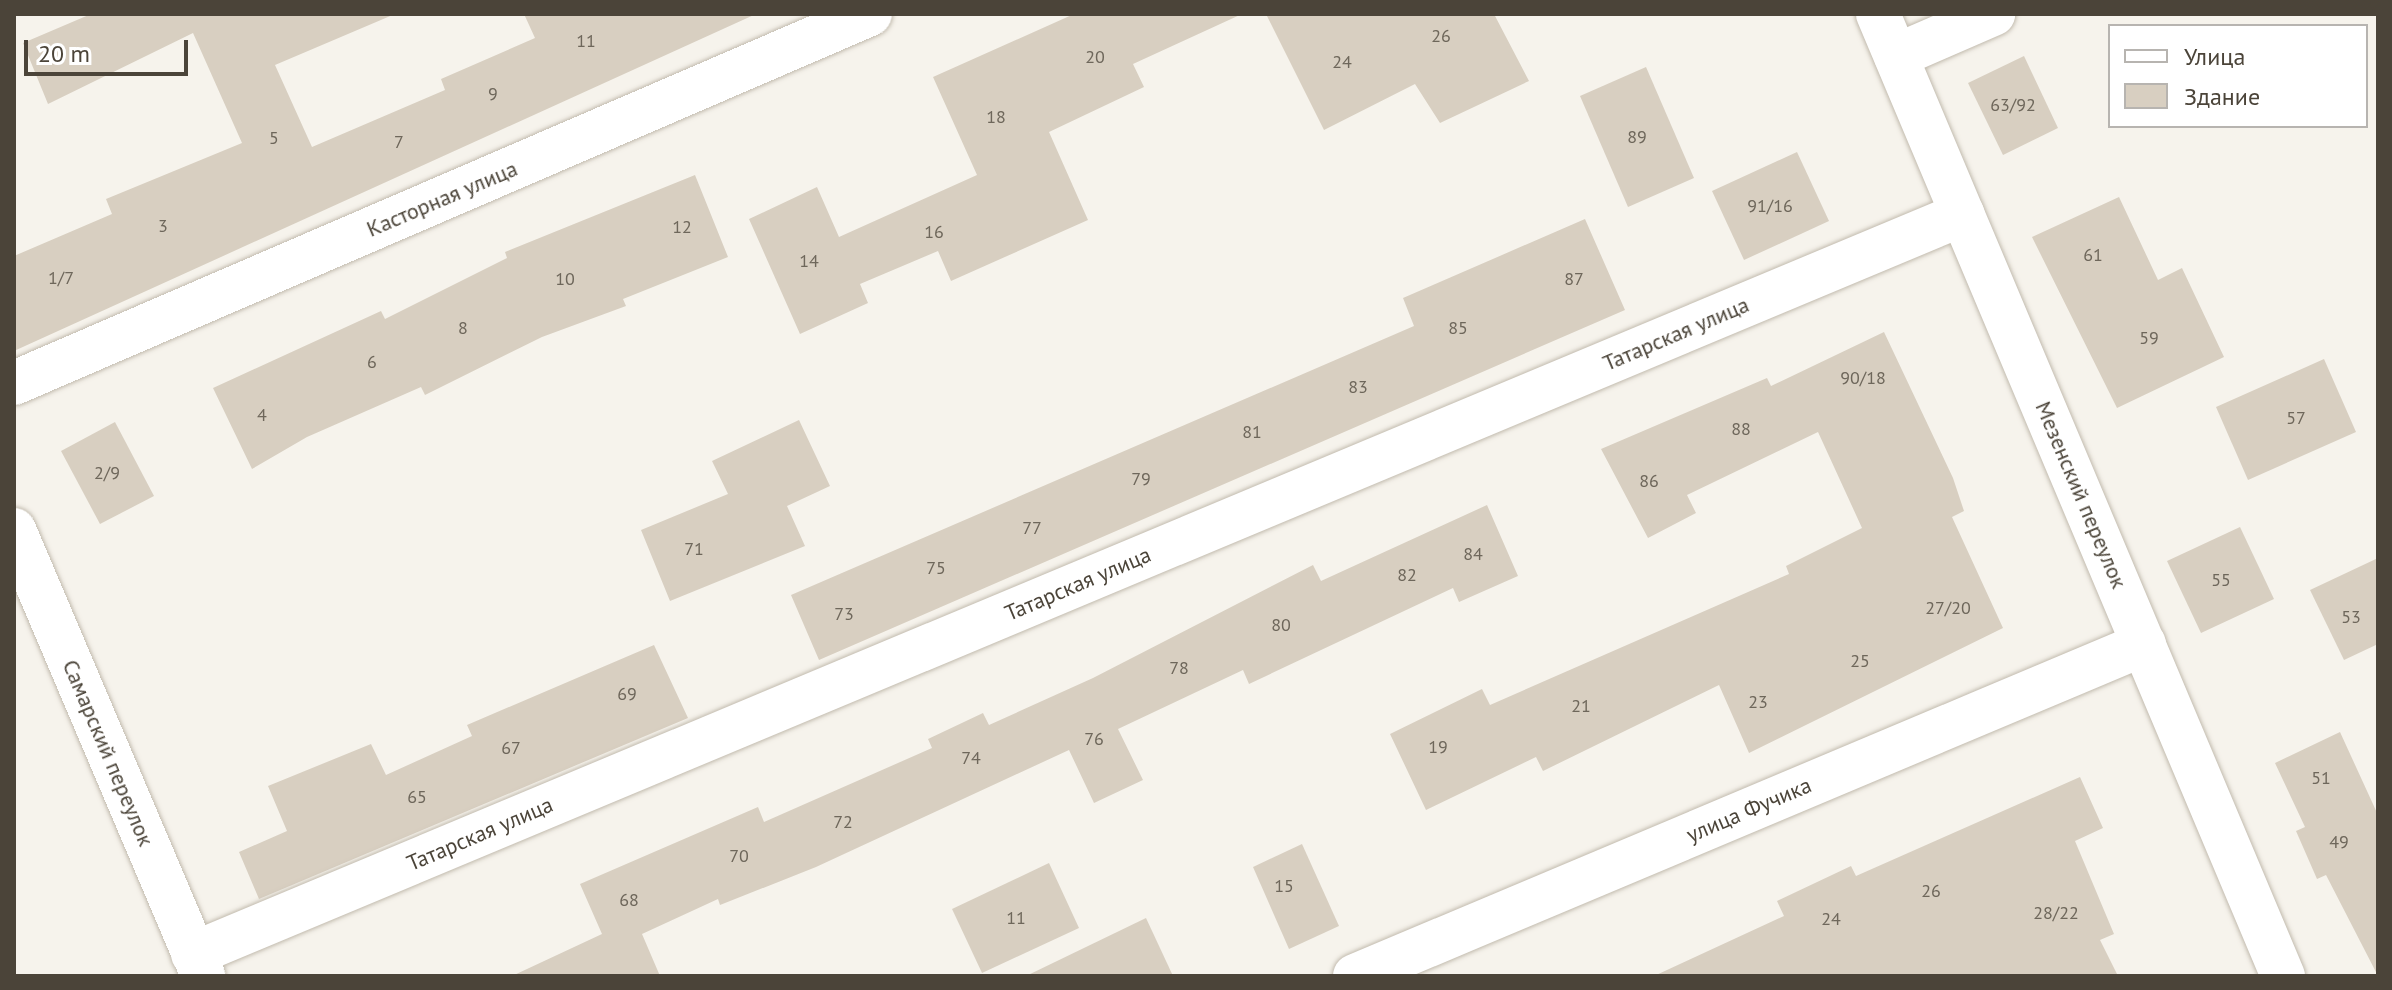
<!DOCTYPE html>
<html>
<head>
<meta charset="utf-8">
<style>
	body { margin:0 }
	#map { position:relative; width:2392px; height:990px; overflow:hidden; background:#f6f3ec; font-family:"PT Sans",sans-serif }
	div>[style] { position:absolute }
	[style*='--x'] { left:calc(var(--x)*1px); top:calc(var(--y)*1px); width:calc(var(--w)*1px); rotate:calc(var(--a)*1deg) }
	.building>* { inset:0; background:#d8cfc1 }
	.roads { filter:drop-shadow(0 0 2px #c2bbae) drop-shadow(0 0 2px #c2bbae) }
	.street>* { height:44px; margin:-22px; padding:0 22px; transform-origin:22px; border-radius:22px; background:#fff }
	span { translate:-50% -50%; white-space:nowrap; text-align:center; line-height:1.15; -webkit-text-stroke:6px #fff; paint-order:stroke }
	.number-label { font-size:18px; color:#6e675b }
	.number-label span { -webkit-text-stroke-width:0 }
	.street-label { font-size:22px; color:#4b4439 }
	.frame { position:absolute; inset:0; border:16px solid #4b4439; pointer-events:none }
	.legend { position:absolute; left:2108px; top:24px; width:260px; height:104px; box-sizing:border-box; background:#fff; border:2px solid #b7b4b0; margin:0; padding:10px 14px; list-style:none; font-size:24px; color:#4b4439 }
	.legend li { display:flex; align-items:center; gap:16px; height:40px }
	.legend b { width:40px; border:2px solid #b7b4b0 }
	.scale { position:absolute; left:24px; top:40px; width:164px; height:36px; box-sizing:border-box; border:4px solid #4b4439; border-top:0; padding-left:10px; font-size:24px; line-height:28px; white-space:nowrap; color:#4b4439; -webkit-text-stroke:6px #fff; paint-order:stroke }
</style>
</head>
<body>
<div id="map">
	<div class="building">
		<i style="clip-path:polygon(91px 14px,395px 14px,275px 65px,312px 147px,445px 90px,441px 79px,535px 38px,524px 14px,756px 14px,14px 351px,14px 256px,112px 214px,106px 199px,242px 143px,193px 33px,48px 104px,23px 43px)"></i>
		<i style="clip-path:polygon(1074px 14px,1242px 14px,1133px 64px,1144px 87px,1049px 132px,1088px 220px,951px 281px,938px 251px,860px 284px,868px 303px,800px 334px,749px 219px,817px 187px,839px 237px,977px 175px,933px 77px)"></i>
		<i style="clip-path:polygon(1266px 14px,1494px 14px,1529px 81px,1440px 123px,1415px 84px,1324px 130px)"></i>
		<i style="clip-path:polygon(2024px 56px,2058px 128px,2003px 155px,1968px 83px)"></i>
		<i style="clip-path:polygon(1646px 67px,1694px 178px,1628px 207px,1580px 96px)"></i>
		<i style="clip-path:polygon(1797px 152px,1829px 221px,1744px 260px,1712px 191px)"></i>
		<i style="clip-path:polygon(695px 175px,728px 257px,623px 299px,626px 306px,542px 337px,425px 395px,421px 387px,307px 437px,252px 469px,213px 388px,381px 311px,385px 319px,507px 258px,505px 252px)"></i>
		<i style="clip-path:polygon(2119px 197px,2158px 280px,2182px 268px,2224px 357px,2117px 408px,2032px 237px)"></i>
		<i style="clip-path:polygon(1585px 219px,1625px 310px,819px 660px,791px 595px,1414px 326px,1403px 298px)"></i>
		<i style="clip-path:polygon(1884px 332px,1953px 478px,1964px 511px,1952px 517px,2003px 628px,1749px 753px,1719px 685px,1543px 771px,1536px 757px,1426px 810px,1390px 734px,1482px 689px,1490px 705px,1789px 574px,1786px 566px,1862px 528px,1818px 432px,1687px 495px,1696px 513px,1648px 538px,1601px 449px,1767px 378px,1771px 386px)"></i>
		<i style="clip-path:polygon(2324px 359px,2356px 432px,2248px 480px,2216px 407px)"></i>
		<i style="clip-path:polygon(799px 420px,830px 486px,787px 506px,805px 546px,670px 601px,641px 530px,728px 494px,712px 461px)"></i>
		<i style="clip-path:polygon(115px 422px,154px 496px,100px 524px,61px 451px)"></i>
		<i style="clip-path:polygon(1487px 505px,1518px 576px,1459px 602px,1453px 588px,1249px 684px,1243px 670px,1118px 729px,1143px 780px,1094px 803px,1069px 750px,816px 867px,720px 905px,718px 899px,642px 934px,660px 976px,512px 976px,602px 934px,580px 884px,758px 807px,764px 822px,932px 748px,928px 739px,983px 713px,989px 725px,1093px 678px,1313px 565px,1321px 581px)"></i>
		<i style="clip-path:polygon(2240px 527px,2274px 599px,2201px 633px,2167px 561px)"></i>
		<i style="clip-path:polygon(2378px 558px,2378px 644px,2344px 660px,2310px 590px)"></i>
		<i style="clip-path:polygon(654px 645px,688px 718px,259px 899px,239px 852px,287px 831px,268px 786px,371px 744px,386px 775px,472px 736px,467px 725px)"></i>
		<i style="clip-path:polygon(2340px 732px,2378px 815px,2378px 976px,2326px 875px,2317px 879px,2296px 831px,2305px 827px,2275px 763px)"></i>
		<i style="clip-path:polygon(2080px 777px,2103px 828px,2075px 841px,2114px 934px,2100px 940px,2118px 976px,1654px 976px,1784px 916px,1777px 901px,1851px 866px,1856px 876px)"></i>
		<i style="clip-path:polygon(1302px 844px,1339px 926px,1289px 949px,1253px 867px)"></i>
		<i style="clip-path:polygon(1049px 863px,1079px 928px,982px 973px,952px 909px)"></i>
		<i style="clip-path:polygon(1146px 918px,1173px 976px,1026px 976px)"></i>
	</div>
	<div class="roads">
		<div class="street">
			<i style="--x:1878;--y:14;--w:1044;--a:67.17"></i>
			<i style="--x:1896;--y:56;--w:106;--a:-23.4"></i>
			<i style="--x:14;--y:383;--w:932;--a:-23.32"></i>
			<i style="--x:14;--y:530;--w:484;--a:67"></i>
			<i style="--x:193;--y:954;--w:1918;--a:-22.69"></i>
			<i style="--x:1355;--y:976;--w:856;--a:-22.82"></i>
		</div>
	</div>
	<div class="number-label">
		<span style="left:1441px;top:36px">26</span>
		<span style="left:586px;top:41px">11</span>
		<span style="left:1095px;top:57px">20</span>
		<span style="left:1342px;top:62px">24</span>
		<span style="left:493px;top:94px">9</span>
		<span style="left:2013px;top:105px">63/92</span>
		<span style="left:996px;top:117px">18</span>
		<span style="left:1637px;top:137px">89</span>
		<span style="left:274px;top:138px">5</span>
		<span style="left:399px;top:142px">7</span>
		<span style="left:1770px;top:206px">91/16</span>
		<span style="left:163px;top:226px">3</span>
		<span style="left:682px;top:227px">12</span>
		<span style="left:934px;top:232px">16</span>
		<span style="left:2093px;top:255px">61</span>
		<span style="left:809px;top:261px">14</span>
		<span style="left:61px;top:278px">1/7</span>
		<span style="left:565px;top:279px">10</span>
		<span style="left:1574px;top:279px">87</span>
		<span style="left:463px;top:328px">8</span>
		<span style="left:1458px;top:328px">85</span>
		<span style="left:2149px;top:338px">59</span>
		<span style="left:372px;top:362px">6</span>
		<span style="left:1863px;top:378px">90/18</span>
		<span style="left:1358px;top:387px">83</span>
		<span style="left:262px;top:415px">4</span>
		<span style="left:2296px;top:418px">57</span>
		<span style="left:1741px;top:429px">88</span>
		<span style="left:1252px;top:432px">81</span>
		<span style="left:107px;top:473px">2/9</span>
		<span style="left:1141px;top:479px">79</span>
		<span style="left:1649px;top:481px">86</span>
		<span style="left:1032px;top:528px">77</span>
		<span style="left:694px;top:549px">71</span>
		<span style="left:1473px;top:554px">84</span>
		<span style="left:936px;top:568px">75</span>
		<span style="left:1407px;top:575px">82</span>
		<span style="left:2221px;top:580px">55</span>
		<span style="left:1948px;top:608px">27/20</span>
		<span style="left:844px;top:614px">73</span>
		<span style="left:2351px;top:617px">53</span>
		<span style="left:1281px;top:625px">80</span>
		<span style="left:1860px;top:661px">25</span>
		<span style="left:1179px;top:668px">78</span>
		<span style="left:627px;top:694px">69</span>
		<span style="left:1758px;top:702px">23</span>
		<span style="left:1581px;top:706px">21</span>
		<span style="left:1094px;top:739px">76</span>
		<span style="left:1438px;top:747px">19</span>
		<span style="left:511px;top:748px">67</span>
		<span style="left:971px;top:758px">74</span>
		<span style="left:2321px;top:778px">51</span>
		<span style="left:417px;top:797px">65</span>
		<span style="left:843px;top:822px">72</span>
		<span style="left:2339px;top:842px">49</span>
		<span style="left:739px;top:856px">70</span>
		<span style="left:1284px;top:886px">15</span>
		<span style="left:1931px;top:891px">26</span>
		<span style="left:629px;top:900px">68</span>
		<span style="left:2056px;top:913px">28/22</span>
		<span style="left:1016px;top:918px">11</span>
		<span style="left:1831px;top:919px">24</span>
	</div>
	<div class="street-label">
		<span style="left:442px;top:199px;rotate:-23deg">Касторная улица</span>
		<span style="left:1676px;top:334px;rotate:-23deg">Татарская улица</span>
		<span style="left:2081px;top:495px;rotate:67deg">Мезенский переулок</span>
		<span style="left:1078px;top:584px;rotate:-23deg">Татарская улица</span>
		<span style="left:108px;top:753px;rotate:67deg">Самарский переулок</span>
		<span style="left:1749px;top:810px;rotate:-23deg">улица Фучика</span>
		<span style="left:480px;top:834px;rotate:-23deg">Татарская улица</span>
	</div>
	<div class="frame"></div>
	<ul class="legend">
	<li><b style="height:10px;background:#fff"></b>Улица</li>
	<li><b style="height:22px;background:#d8cfc1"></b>Здание</li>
	</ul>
	<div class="scale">20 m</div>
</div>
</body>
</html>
